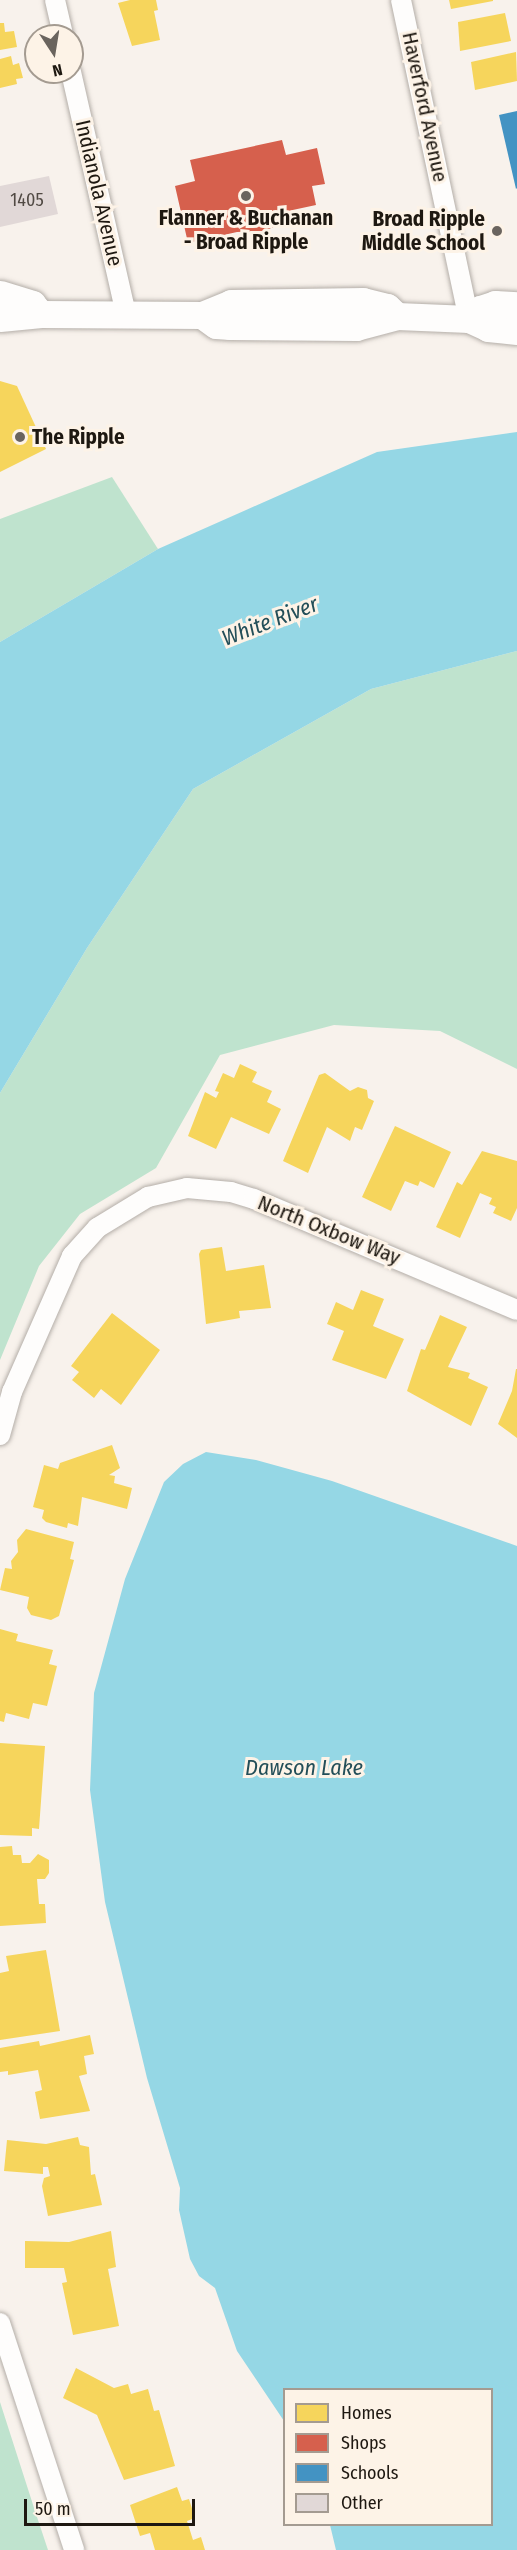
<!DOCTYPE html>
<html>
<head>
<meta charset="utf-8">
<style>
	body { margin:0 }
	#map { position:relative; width:517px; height:2550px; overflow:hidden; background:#f8f2ec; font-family:"Fira Sans Condensed",sans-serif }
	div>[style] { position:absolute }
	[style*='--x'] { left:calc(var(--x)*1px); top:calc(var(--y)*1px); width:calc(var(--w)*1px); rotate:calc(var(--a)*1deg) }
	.green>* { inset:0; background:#bfe3ce }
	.water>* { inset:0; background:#95d7e5 }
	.homes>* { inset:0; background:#f6d55c }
	.shops>* { inset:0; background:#d6604d }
	.schools>* { inset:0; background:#4393c3 }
	.building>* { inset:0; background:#e1d8d7 }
	.roads { filter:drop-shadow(0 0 2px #b4aea8) drop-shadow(0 0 2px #b4aea8) }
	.street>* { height:20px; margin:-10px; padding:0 10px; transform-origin:10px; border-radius:10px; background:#fefdfc }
	.secondary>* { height:27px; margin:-13.5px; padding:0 13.5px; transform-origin:13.5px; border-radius:13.5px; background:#fefdfc }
	.dots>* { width:16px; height:16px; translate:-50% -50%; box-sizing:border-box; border:3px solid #fdf3e7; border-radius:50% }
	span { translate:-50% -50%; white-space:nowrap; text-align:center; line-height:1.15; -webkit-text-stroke:6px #fdf3e7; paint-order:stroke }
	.number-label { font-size:18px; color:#514a44 }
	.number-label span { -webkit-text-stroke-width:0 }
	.street-label { font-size:21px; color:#1e1811 }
	.poi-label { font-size:21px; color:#1e1811; font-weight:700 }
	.right { translate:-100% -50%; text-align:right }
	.left { translate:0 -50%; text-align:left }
	.water-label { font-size:22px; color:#234e58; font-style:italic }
	.legend { position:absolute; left:283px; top:2388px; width:210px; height:138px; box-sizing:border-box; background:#fdf3e7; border:2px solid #a49b91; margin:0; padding:8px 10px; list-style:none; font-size:18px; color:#1e1811 }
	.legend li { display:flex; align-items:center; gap:12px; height:30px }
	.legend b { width:30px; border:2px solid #a49b91 }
	.north { position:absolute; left:24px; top:24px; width:60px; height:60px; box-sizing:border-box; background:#fdf3e7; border:2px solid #a49b91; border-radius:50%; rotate:168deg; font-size:16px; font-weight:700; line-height:24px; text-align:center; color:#1e1811 }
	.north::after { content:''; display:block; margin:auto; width:21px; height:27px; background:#6a645e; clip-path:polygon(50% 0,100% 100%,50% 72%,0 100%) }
	.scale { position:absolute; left:24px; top:2499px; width:171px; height:27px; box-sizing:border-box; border:3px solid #1e1811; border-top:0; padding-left:8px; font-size:18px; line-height:21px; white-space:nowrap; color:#1e1811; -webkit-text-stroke:4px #fdf3e7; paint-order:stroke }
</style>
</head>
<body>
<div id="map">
	<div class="green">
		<i style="clip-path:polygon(112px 477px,158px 549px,0 642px,0 519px)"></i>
		<i style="clip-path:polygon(517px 651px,517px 1069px,440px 1031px,334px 1025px,220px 1055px,156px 1168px,80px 1214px,39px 1266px,0 1360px,0 1093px,87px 948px,193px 789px,371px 689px)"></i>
		<i style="clip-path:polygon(0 2402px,36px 2514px,48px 2550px,0 2550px)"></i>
	</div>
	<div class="water">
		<i style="clip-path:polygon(517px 432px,517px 651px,371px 689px,193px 789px,87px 948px,0 1093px,0 642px,158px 549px,377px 452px)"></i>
		<i style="clip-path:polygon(206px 1452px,256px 1460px,332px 1481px,517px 1546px,517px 2550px,336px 2550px,330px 2525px,492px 2524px,492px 2390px,284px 2390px,284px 2421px,237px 2351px,215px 2288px,199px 2276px,190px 2259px,179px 2210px,180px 2188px,147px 2078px,105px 1902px,90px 1790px,94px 1693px,125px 1579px,164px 1482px,183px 1464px)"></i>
	</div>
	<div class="homes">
		<i style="clip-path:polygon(130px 0,156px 0,158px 10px,154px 11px,160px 40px,132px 46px,118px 3px)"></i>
		<i style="clip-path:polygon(449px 0,493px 0,493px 1px,451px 9px)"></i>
		<i style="clip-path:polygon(505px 13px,511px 41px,460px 51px,458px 22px)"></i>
		<i style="clip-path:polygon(0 23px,4px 23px,5px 32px,14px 31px,17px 47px,0 50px)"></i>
		<i style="clip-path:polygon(516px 52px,517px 81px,475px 90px,471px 62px)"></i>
		<i style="clip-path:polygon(11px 56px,13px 65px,19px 63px,23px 78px,16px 79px,17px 84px,0 88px,0 59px)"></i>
		<i style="clip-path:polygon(0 381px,17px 386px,46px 449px,0 472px)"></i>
		<i style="clip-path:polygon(240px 1064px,257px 1072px,252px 1082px,272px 1091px,267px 1102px,281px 1109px,269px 1134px,231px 1117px,216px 1149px,188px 1136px,205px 1092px,216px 1098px,219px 1092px,215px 1091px,223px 1073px,234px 1078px)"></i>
		<i style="clip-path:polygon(325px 1073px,350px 1091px,358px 1087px,367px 1090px,368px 1098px,374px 1101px,362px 1130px,355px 1127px,350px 1141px,327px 1127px,308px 1173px,283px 1161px,319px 1075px)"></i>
		<i style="clip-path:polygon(395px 1126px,451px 1152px,434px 1188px,420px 1181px,418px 1186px,405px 1181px,391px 1211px,362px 1197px)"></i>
		<i style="clip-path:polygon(482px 1151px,517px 1161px,517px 1208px,511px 1221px,493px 1213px,496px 1207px,489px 1204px,492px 1198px,480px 1193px,460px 1238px,436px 1227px,457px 1182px,462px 1185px)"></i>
		<i style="clip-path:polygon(222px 1247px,226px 1271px,264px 1265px,271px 1308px,239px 1311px,240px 1318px,206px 1324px,199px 1254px,201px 1250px)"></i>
		<i style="clip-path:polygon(361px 1290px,384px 1299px,373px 1326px,404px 1339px,386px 1379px,332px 1360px,344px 1331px,327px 1324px,336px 1302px,353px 1310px)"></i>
		<i style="clip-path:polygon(112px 1313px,160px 1350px,121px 1405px,101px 1389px,94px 1398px,72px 1380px,79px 1372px,71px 1366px)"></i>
		<i style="clip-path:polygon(440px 1315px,467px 1327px,448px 1367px,470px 1373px,468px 1378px,488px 1387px,471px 1426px,407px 1391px,421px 1349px,425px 1350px)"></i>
		<i style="clip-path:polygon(516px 1369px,517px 1369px,517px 1438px,498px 1424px,512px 1391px)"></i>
		<i style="clip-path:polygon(112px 1445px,120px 1468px,109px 1475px,115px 1476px,114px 1483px,132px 1488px,127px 1509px,82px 1497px,78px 1526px,68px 1523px,67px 1528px,46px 1522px,42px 1518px,44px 1510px,33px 1507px,44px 1465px,58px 1469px,60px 1463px)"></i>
		<i style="clip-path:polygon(26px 1529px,74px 1542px,70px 1559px,74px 1560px,59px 1616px,51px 1620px,31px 1615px,27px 1608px,29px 1597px,0 1590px,5px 1568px,12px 1569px,11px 1561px,18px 1552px,17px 1540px)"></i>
		<i style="clip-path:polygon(0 1629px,18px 1634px,16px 1641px,53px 1650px,49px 1664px,57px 1666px,47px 1706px,33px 1703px,29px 1719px,6px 1713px,4px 1722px,0 1721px)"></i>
		<i style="clip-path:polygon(0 1743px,45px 1746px,39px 1829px,32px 1828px,32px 1836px,0 1835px)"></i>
		<i style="clip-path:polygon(12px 1846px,13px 1855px,21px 1855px,22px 1863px,30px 1863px,38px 1854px,49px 1860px,49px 1873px,45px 1879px,37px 1879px,39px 1904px,45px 1904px,46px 1923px,0 1926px,0 1847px)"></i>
		<i style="clip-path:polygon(46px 1950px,60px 2031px,0 2040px,0 1973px,9px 1971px,6px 1956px)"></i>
		<i style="clip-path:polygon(90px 2035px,94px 2054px,84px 2056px,87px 2074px,79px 2076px,90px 2111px,40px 2119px,35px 2092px,42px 2090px,38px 2070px,8px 2075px,8px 2071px,0 2072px,0 2048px,39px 2041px,40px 2046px)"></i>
		<i style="clip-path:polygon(78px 2137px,80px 2145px,89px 2147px,91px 2175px,95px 2174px,102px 2205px,48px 2216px,42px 2186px,44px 2178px,50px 2176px,48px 2167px,43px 2167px,43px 2174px,4px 2171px,7px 2140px,46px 2144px)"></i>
		<i style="clip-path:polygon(111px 2231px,116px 2267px,108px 2269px,119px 2326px,73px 2335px,62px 2283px,67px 2282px,64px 2268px,25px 2268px,25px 2241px,69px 2242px)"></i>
		<i style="clip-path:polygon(76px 2368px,114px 2388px,128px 2384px,131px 2394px,148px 2389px,154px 2411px,159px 2410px,175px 2466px,124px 2480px,97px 2415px,63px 2398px)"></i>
		<i style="clip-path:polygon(177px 2487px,182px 2501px,189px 2499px,195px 2518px,187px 2521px,193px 2540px,201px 2537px,205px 2550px,155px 2550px,150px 2533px,140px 2536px,130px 2505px)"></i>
	</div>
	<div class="shops">
		<i style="clip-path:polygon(282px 140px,286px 155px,317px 148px,325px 184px,312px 186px,316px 205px,288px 211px,290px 220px,264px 231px,237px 232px,188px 243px,175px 186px,195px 181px,190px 160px)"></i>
	</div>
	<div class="schools">
		<i style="clip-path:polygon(517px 111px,517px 188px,516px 189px,499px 115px)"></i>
	</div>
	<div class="building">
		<i style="clip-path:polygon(49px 176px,58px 214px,0 227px,0 186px)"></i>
	</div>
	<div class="roads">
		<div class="street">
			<i style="--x:55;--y:0;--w:37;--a:77"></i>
			<i style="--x:401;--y:0;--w:326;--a:78"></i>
			<i style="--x:71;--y:72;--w:248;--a:77.2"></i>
			<i style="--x:0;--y:1435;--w:45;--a:-74.4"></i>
			<i style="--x:12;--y:1392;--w:149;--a:-66.2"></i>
			<i style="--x:72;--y:1256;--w:38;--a:-48"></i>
			<i style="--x:97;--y:1228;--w:60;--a:-31.3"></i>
			<i style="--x:148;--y:1197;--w:40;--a:-13"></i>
			<i style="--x:187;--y:1188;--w:44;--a:5.2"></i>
			<i style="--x:231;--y:1192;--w:24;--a:17"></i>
			<i style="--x:254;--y:1199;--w:285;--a:22.9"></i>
			<i style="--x:0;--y:2323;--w:239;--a:71.9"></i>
		</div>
		<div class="secondary">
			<i style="--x:0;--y:294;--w:34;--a:17"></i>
			<i style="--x:32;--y:304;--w:13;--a:48"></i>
			<i style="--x:202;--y:315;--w:17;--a:36"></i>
			<i style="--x:216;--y:325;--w:14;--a:4"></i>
			<i style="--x:230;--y:326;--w:126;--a:0.5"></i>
			<i style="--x:356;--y:327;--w:42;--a:-15"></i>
			<i style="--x:397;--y:316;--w:72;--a:2.4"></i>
			<i style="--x:469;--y:319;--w:21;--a:25"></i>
			<i style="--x:488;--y:328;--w:29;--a:6"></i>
			<i style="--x:0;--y:318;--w:41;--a:-5.6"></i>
			<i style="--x:41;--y:314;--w:161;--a:0.4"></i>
			<i style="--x:202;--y:315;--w:31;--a:-22"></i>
			<i style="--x:231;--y:303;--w:132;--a:-0.9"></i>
			<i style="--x:363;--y:301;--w:25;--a:14"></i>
			<i style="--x:387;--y:307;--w:13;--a:42"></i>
			<i style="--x:469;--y:319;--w:15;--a:-42"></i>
			<i style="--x:480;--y:309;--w:16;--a:-18"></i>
			<i style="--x:495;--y:304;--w:22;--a:3"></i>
		</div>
	</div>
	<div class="dots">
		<i style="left:246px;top:196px;background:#6a645e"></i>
		<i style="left:497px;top:231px;background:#6a645e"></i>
		<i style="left:20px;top:437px;background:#6a645e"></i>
	</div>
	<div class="number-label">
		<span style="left:27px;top:200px">1405</span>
	</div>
	<div class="street-label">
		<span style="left:425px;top:107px;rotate:78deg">Haverford Avenue</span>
		<span style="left:99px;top:193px;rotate:77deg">Indianola Avenue</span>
		<span style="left:329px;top:1230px;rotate:22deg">North Oxbow Way</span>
	</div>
	<div class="poi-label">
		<span style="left:246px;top:230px">Flanner &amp; Buchanan<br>- Broad Ripple</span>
		<span class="right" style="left:485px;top:231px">Broad Ripple<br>Middle School</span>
		<span class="left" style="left:32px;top:437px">The Ripple</span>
	</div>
	<div class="water-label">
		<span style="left:270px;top:621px;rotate:-21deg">White River</span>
		<span style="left:304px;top:1768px">Dawson Lake</span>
	</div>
	<ul class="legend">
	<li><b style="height:16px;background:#f6d55c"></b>Homes</li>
	<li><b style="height:16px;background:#d6604d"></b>Shops</li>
	<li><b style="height:16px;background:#4393c3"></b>Schools</li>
	<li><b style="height:16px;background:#e1d8d7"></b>Other</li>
	</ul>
	<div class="north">N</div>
	<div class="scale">50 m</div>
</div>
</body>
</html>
